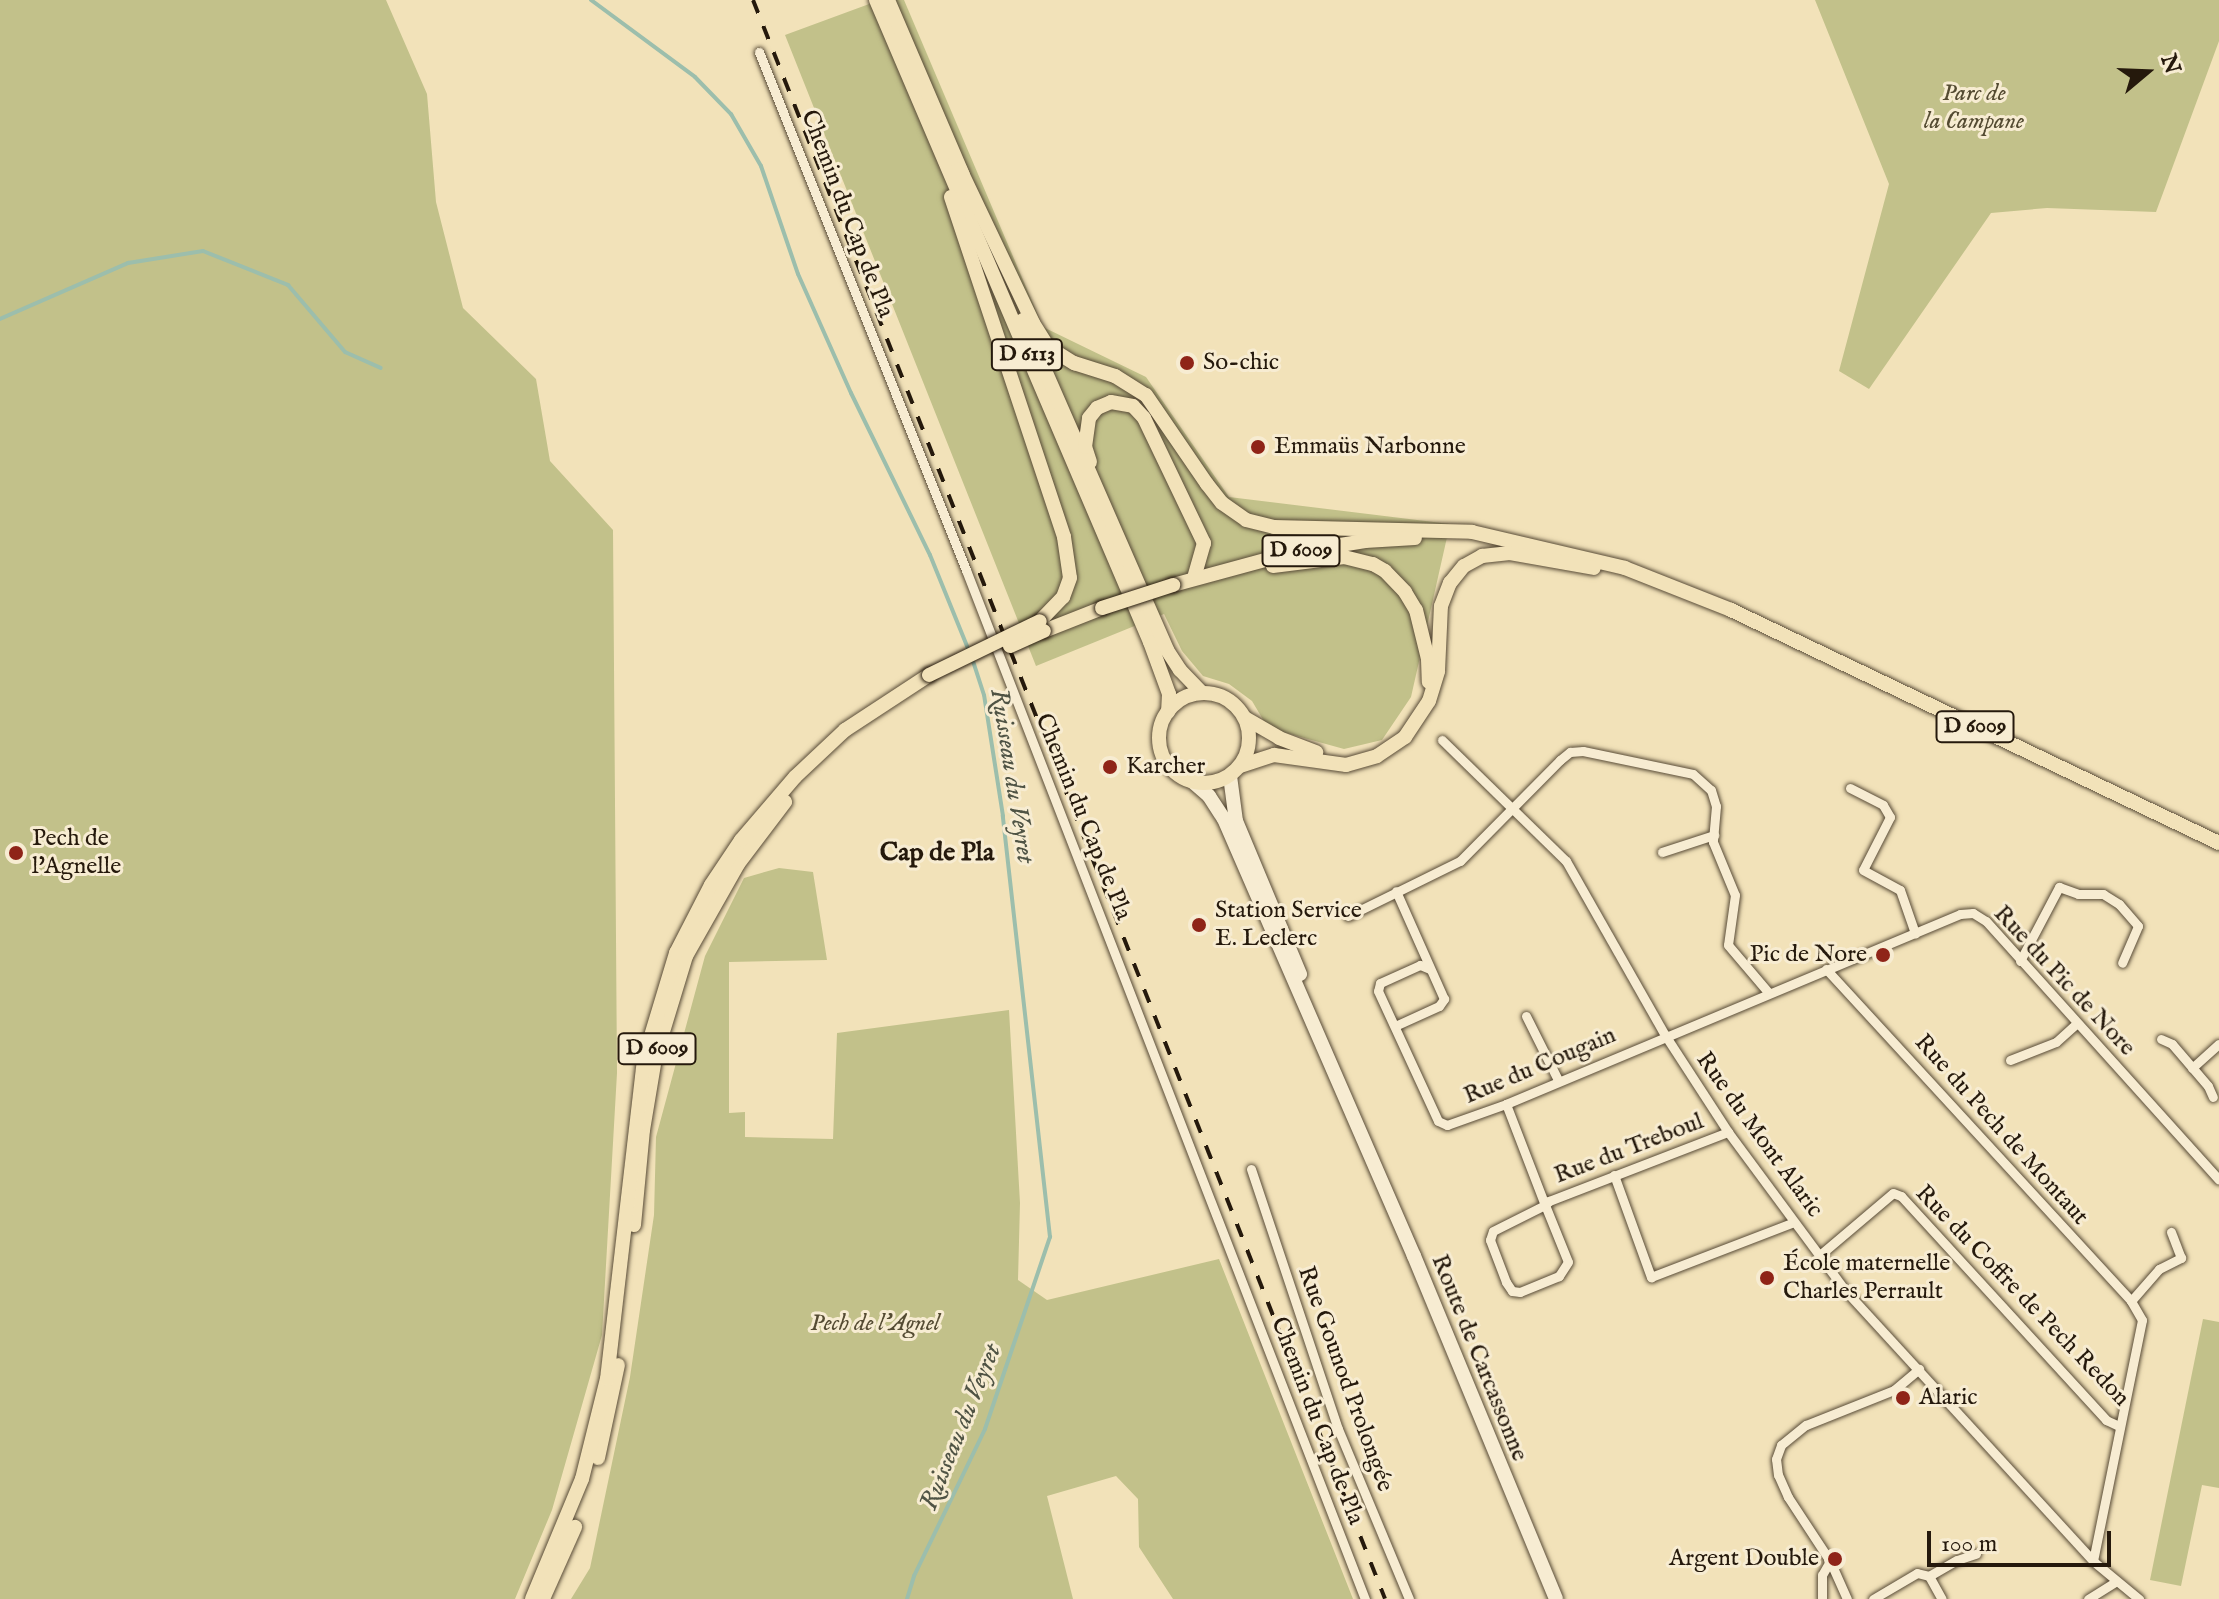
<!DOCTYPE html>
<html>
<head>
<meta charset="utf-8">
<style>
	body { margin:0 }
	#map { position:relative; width:2219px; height:1599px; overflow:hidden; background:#f2e2b9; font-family:"IM FELL English",serif }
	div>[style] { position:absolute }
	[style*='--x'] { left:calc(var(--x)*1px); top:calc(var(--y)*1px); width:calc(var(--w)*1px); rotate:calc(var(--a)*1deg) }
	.green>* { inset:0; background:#c2c18a }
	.stream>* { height:4px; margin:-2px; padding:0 2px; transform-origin:2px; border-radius:2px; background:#9cbeac }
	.roads { filter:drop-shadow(0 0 2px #584b37) drop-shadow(0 0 2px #584b37) }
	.street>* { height:9px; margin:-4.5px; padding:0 4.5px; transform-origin:4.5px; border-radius:4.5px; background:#f7ecd2 }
	.secondary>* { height:14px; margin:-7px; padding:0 7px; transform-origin:7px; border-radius:7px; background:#f7ecd2 }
	.primary>* { height:14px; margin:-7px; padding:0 7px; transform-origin:7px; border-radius:7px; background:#f2e2b9 }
	.primary>.ring { margin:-7px; padding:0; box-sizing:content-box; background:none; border:14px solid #f2e2b9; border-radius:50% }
	.rail>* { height:4px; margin-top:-2px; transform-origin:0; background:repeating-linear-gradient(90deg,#25190c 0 14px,transparent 0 28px) }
	.bridges { filter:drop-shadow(0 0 2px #25190c) drop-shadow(0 0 2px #25190c) }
	.primary-bridge>* { height:14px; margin:-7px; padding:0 7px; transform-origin:7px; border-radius:7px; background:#f2e2b9 }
	.dots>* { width:22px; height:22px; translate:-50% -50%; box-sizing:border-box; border:4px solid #f7ecd2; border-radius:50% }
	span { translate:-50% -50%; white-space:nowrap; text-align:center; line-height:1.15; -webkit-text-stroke:6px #f7ecd2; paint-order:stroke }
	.shield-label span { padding:2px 6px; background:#f7ecd2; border:2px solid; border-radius:6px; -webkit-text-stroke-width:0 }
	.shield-label { font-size:22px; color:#25190c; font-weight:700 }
	.park-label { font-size:24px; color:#544b32; font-style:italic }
	.street-label { font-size:24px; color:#25190c }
	.poi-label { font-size:24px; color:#25190c }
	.left { translate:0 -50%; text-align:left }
	.right { translate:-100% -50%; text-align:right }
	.water-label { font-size:26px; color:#4f5344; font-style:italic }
	.neighbourhood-label { font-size:26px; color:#25190c; font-weight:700 }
	.north { position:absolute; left:2107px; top:32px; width:80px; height:80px; -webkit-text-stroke:6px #f7ecd2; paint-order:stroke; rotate:71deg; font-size:22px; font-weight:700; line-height:32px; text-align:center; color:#25190c }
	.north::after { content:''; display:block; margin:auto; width:28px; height:36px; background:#25190c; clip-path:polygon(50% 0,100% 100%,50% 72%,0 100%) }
	.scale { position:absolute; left:1927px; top:1531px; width:184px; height:36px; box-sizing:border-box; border:4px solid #25190c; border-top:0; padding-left:10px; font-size:24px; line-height:28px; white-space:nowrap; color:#25190c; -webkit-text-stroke:6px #f7ecd2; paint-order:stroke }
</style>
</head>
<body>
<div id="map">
	<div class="green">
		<i style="clip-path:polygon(0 0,386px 0,427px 94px,436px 202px,463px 308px,536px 379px,550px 461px,613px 530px,617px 1073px,602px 1335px,552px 1510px,515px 1599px,0 1599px)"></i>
		<i style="clip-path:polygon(880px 0,904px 0,1043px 327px,1146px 377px,1229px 497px,1450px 524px,1411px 697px,1382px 740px,1344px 749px,1268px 728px,1252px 701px,1229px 684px,1203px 676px,1182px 651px,1164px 614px,1036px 666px,785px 35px)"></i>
		<i style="clip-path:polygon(1815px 0,2219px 0,2219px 41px,2156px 212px,2047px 208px,1991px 213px,1869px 389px,1839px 371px,1889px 184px)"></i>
		<i style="clip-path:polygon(779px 868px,813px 872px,827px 960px,729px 962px,729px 1113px,745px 1112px,745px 1137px,833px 1139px,837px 1033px,1009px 1010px,1020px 1203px,1018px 1280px,1047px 1300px,1219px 1259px,1353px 1599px,1173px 1599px,1139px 1547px,1138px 1499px,1116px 1476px,1047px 1496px,1073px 1599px,571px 1599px,590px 1568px,630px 1377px,654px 1215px,656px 1137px,705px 956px,744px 878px)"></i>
		<i style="clip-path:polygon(2203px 1319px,2219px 1322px,2219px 1488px,2202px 1485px,2181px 1586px,2150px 1580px)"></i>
	</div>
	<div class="stream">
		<i style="--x:591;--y:0;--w:129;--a:36.5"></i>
		<i style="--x:695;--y:77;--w:52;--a:45.8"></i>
		<i style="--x:731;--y:114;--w:60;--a:60"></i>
		<i style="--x:761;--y:166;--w:114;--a:71.1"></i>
		<i style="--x:798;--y:274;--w:130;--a:66"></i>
		<i style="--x:851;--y:393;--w:180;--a:64"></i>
		<i style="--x:930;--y:555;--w:104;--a:67.9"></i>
		<i style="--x:0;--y:319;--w:140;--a:-23.6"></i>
		<i style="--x:128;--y:263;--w:76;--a:-9.1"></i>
		<i style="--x:203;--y:251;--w:92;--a:21.8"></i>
		<i style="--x:288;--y:285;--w:88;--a:49.6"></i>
		<i style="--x:345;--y:352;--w:39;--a:24"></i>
		<i style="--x:907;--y:1599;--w:24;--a:-73"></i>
		<i style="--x:914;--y:1576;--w:163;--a:-64.2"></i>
		<i style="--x:985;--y:1429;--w:203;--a:-71.3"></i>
		<i style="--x:1050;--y:1237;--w:424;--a:-96.4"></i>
		<i style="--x:1003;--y:816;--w:122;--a:-98.9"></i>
		<i style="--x:984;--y:695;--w:38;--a:-108"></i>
	</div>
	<div class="roads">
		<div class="street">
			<i style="--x:759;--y:52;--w:558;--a:68.22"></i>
			<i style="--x:966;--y:570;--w:1104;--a:68.81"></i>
			<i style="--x:1442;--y:740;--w:173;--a:44.3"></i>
			<i style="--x:1566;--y:861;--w:200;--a:60.4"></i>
			<i style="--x:1665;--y:1035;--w:116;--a:57"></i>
			<i style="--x:1728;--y:1132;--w:195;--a:53.5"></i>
			<i style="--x:1844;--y:1289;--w:369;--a:47.5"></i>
			<i style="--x:2093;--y:1561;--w:60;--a:39.6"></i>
			<i style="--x:1850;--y:788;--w:37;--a:27"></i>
			<i style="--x:1883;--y:805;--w:14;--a:60"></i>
			<i style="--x:1890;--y:817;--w:59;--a:117"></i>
			<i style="--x:1863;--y:870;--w:42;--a:28.4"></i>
			<i style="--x:1900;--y:890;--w:46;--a:70.8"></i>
			<i style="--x:1662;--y:852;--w:55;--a:-18.1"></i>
			<i style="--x:1348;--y:916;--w:125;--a:-26.2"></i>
			<i style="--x:1460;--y:861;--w:142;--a:-45.3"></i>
			<i style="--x:1560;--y:760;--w:13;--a:-39"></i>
			<i style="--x:1570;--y:752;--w:13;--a:-4"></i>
			<i style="--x:1583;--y:751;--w:112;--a:11.8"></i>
			<i style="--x:1693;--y:774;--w:24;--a:42"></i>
			<i style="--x:1711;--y:790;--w:17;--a:73"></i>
			<i style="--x:1716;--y:806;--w:36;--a:95"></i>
			<i style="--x:1713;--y:842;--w:57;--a:67.5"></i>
			<i style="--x:1735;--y:895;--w:50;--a:98"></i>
			<i style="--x:1728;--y:945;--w:62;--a:49.6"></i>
			<i style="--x:2020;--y:961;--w:84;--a:-62.2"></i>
			<i style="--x:2059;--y:887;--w:20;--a:20"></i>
			<i style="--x:2078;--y:894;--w:25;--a:0"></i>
			<i style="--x:2103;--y:894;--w:19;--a:32"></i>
			<i style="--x:2119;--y:904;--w:29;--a:49"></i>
			<i style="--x:2138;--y:926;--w:40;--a:113.4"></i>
			<i style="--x:1430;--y:969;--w:11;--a:-158"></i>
			<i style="--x:1420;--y:965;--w:44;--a:155.8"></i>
			<i style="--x:1380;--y:983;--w:8;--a:104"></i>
			<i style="--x:1378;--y:991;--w:143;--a:65.2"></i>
			<i style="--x:1438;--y:1121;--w:10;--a:24"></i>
			<i style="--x:1447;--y:1125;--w:63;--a:-19.6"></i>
			<i style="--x:1506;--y:1104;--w:492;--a:-22.7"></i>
			<i style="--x:1960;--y:914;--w:13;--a:-4"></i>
			<i style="--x:1973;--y:913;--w:15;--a:32"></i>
			<i style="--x:1986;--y:921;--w:348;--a:48"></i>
			<i style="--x:1826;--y:969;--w:451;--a:47.4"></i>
			<i style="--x:2131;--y:1301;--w:22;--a:60"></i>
			<i style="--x:2142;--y:1320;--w:246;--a:101.5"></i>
			<i style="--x:1526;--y:1016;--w:72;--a:63.4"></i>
			<i style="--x:1395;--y:1026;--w:48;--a:-24.4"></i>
			<i style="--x:1439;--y:1006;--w:9;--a:-54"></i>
			<i style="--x:1444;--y:999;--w:118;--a:-114"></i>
			<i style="--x:2161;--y:1039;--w:12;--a:24"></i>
			<i style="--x:2172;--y:1044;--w:55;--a:49.4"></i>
			<i style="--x:2208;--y:1086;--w:12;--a:66"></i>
			<i style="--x:2010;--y:1060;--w:49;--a:-21.4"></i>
			<i style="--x:2056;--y:1042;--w:27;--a:-42"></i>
			<i style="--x:2192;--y:1068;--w:36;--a:-42"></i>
			<i style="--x:1506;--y:1104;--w:108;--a:68.9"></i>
			<i style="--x:1545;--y:1205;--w:61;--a:68"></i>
			<i style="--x:1568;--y:1262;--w:17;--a:123"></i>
			<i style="--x:1559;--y:1276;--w:42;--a:157.7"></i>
			<i style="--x:1520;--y:1292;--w:8;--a:-173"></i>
			<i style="--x:1512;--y:1291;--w:11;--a:-124"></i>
			<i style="--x:1506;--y:1282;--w:45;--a:-110.9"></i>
			<i style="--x:1490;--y:1240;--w:9;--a:-72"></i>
			<i style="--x:1493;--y:1231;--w:58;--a:-26.6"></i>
			<i style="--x:1545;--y:1205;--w:6;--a:-45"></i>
			<i style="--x:1549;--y:1201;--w:192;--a:-21.1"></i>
			<i style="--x:1251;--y:1169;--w:274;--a:71.5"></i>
			<i style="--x:1338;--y:1429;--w:184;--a:67.3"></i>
			<i style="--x:1614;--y:1175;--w:109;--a:70.1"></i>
			<i style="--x:1651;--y:1277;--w:153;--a:-21"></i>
			<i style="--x:1821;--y:1254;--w:94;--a:-40.3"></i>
			<i style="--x:1893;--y:1193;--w:9;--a:21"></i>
			<i style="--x:1901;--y:1196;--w:304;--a:47.5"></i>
			<i style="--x:2106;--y:1420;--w:14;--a:25"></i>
			<i style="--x:2131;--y:1301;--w:43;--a:-48.8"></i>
			<i style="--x:2159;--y:1269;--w:25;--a:-27"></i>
			<i style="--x:2181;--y:1258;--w:28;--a:-111"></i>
			<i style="--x:1929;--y:1576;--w:32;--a:-30"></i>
			<i style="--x:1957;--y:1560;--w:20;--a:-18"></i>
			<i style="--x:1822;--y:1599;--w:24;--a:-90"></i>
			<i style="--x:1822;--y:1575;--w:16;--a:-60"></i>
			<i style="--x:1847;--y:1599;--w:42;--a:-114.1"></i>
			<i style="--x:1830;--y:1561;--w:77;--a:-123.3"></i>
			<i style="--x:1788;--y:1497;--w:24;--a:-114"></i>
			<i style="--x:1778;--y:1475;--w:16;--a:-97"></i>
			<i style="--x:1776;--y:1459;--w:15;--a:-70"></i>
			<i style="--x:1781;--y:1445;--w:32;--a:-39"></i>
			<i style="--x:1806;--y:1425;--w:95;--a:-21.7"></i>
			<i style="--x:1894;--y:1390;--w:33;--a:-40"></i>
			<i style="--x:1873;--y:1599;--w:51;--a:-30.6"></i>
			<i style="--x:1917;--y:1573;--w:12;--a:14"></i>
			<i style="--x:1929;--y:1576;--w:26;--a:61"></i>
			<i style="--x:2088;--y:1599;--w:32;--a:-32"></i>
		</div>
		<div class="secondary">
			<i style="--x:1230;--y:776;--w:45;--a:82.4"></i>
			<i style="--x:1236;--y:821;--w:166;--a:67.3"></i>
			<i style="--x:1193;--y:782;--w:21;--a:41"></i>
			<i style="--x:1209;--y:796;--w:27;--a:57"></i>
			<i style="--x:1224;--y:819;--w:477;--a:66.5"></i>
			<i style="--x:1414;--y:1256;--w:371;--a:67.5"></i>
		</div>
		<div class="primary">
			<i style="--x:876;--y:0;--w:698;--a:66.89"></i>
			<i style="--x:1150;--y:642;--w:55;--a:69.9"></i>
			<i style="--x:1169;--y:694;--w:18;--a:93"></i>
			<i style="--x:888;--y:0;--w:190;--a:66.8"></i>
			<i style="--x:960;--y:169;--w:170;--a:64.6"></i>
			<i style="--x:1033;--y:323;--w:28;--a:58"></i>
			<i style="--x:1048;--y:347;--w:31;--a:32"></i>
			<i style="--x:1074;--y:363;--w:43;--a:17.6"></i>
			<i style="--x:1115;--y:376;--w:36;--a:32"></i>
			<i style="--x:1146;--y:395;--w:108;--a:55.6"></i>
			<i style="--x:1207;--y:484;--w:24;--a:52"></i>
			<i style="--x:1222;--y:503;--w:29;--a:35"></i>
			<i style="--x:1246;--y:520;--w:29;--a:14"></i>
			<i style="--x:1274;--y:527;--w:198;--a:1.4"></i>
			<i style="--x:1472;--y:532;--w:157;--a:13.2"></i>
			<i style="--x:1625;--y:568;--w:114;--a:21.6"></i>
			<i style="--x:1731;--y:610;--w:541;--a:25.52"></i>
			<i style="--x:951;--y:197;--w:358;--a:71.6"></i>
			<i style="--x:1064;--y:537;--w:41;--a:81.7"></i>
			<i style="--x:1070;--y:578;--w:20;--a:110"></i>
			<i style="--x:1063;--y:597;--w:33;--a:134"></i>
			<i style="--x:1023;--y:320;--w:360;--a:66.4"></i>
			<i style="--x:1167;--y:650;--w:24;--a:57"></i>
			<i style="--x:1180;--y:670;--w:32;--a:46"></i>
			<i style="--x:1090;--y:462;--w:16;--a:-108"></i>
			<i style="--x:1085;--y:447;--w:29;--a:-82"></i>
			<i style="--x:1089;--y:418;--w:13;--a:-51"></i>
			<i style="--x:1097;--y:408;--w:15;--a:-23"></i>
			<i style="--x:1111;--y:402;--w:22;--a:10"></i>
			<i style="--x:1133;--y:406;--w:16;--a:47"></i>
			<i style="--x:1144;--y:418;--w:139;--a:64.4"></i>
			<i style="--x:1204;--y:543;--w:36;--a:106"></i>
			<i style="--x:1273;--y:566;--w:72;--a:-7.2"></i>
			<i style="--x:1344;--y:557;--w:30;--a:14"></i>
			<i style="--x:1373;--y:564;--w:14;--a:30"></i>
			<i style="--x:1385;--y:571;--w:29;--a:46"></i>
			<i style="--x:1405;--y:592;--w:21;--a:59"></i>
			<i style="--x:1416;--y:610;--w:50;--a:76.2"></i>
			<i style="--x:1428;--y:659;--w:23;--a:88"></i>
			<i style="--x:1173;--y:585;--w:122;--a:-15.2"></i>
			<i style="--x:1291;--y:553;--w:75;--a:-9.2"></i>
			<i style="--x:1365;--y:541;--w:50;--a:-3.4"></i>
			<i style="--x:1044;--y:631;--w:62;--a:-21.6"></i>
			<i class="ring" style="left:1159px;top:693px;width:76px;height:76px"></i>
			<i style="--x:1245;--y:718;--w:39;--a:30"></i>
			<i style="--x:1279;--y:738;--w:40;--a:21"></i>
			<i style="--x:1240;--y:766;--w:36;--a:-18"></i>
			<i style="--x:1274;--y:755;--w:73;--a:7.9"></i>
			<i style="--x:1346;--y:765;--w:32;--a:-16"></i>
			<i style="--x:1377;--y:756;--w:34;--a:-34"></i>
			<i style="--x:1405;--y:737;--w:43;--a:-56.3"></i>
			<i style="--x:1429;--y:701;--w:31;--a:-73"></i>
			<i style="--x:1438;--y:671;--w:65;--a:-87.4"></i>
			<i style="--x:1441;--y:606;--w:25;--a:-69"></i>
			<i style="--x:1450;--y:583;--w:22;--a:-51"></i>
			<i style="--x:1464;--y:566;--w:21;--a:-29"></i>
			<i style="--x:1482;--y:556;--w:28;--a:-6"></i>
			<i style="--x:1510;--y:553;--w:85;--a:10.1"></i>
			<i style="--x:634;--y:1225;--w:95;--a:-84.6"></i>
			<i style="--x:643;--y:1130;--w:73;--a:-80.5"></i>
			<i style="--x:655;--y:1058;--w:107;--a:-73.1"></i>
			<i style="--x:686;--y:956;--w:106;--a:-60.5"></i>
			<i style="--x:738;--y:864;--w:78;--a:-52.8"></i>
			<i style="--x:598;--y:1458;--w:95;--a:-77.9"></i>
			<i style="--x:532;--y:1599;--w:130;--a:-67.4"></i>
			<i style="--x:582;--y:1479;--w:103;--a:-76"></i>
			<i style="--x:607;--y:1379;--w:322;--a:-83.4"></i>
			<i style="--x:644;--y:1059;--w:111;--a:-73.2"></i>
			<i style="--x:676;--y:953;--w:76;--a:-62.8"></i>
			<i style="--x:711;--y:885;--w:54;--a:-56.3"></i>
			<i style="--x:741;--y:840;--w:83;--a:-49.4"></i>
			<i style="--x:795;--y:777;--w:69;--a:-43.2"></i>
			<i style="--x:845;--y:730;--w:100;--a:-33.2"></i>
			<i style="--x:543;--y:1599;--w:79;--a:-66"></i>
		</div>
	</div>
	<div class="rail">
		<i style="--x:753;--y:0;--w:1719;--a:68.43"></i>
	</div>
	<div class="bridges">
		<div class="primary-bridge">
			<i style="--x:1102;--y:608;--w:75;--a:-17.9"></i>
			<i style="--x:1010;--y:646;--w:37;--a:-24"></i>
			<i style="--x:929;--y:675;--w:123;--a:-25.9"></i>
		</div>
	</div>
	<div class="dots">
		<i style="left:1187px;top:363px;background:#8f2418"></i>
		<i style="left:1258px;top:447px;background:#8f2418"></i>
		<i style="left:1110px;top:767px;background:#8f2418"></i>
		<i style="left:16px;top:853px;background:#8f2418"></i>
		<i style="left:1199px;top:925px;background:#8f2418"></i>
		<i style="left:1883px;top:955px;background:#8f2418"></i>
		<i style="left:1767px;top:1278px;background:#8f2418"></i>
		<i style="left:1903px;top:1398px;background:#8f2418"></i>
		<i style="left:1835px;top:1559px;background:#8f2418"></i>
	</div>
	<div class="shield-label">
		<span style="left:1027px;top:355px">D 6113</span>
		<span style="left:1301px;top:551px">D 6009</span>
		<span style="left:1975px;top:727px">D 6009</span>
		<span style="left:657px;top:1049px">D 6009</span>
	</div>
	<div class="park-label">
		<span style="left:1974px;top:108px">Parc de<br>la Campane</span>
		<span style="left:875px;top:1324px">Pech de l'Agnel</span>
	</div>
	<div class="street-label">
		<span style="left:847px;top:214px;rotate:69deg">Chemin du Cap de Pla</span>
		<span style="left:1083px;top:817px;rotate:68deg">Chemin du Cap de Pla</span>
		<span style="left:2064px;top:981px;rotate:47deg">Rue du Pic de Nore</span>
		<span style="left:1540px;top:1066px;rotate:-23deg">Rue du Cougain</span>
		<span style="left:2001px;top:1130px;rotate:48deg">Rue du Pech de Montaut</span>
		<span style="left:1759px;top:1135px;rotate:54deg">Rue du Mont Alaric</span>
		<span style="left:1629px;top:1149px;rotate:-21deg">Rue du Treboul</span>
		<span style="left:2022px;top:1296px;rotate:46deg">Rue du Coffre de Pech Redon</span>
		<span style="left:1479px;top:1358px;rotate:68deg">Route de Carcassonne</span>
		<span style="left:1345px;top:1379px;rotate:70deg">Rue Gounod Prolongée</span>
		<span style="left:1317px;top:1421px;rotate:69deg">Chemin du Cap de Pla</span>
	</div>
	<div class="poi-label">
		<span class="left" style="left:1203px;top:363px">So-chic</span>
		<span class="left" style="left:1274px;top:447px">Emmaüs Narbonne</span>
		<span class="left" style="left:1126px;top:767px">Karcher</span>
		<span class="left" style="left:32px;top:853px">Pech de<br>l'Agnelle</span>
		<span class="left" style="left:1215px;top:925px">Station Service<br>E. Leclerc</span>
		<span class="right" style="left:1867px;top:955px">Pic de Nore</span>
		<span class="left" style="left:1783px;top:1278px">École maternelle<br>Charles Perrault</span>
		<span class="left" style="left:1919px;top:1398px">Alaric</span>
		<span class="right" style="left:1819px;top:1559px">Argent Double</span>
	</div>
	<div class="water-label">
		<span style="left:1012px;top:776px;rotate:81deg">Ruisseau du Veyret</span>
		<span style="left:961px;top:1427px;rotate:-68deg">Ruisseau du Veyret</span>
	</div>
	<div class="neighbourhood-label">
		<span style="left:937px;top:853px">Cap de Pla</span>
	</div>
	<div class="north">N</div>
	<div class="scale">100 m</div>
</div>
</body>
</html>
